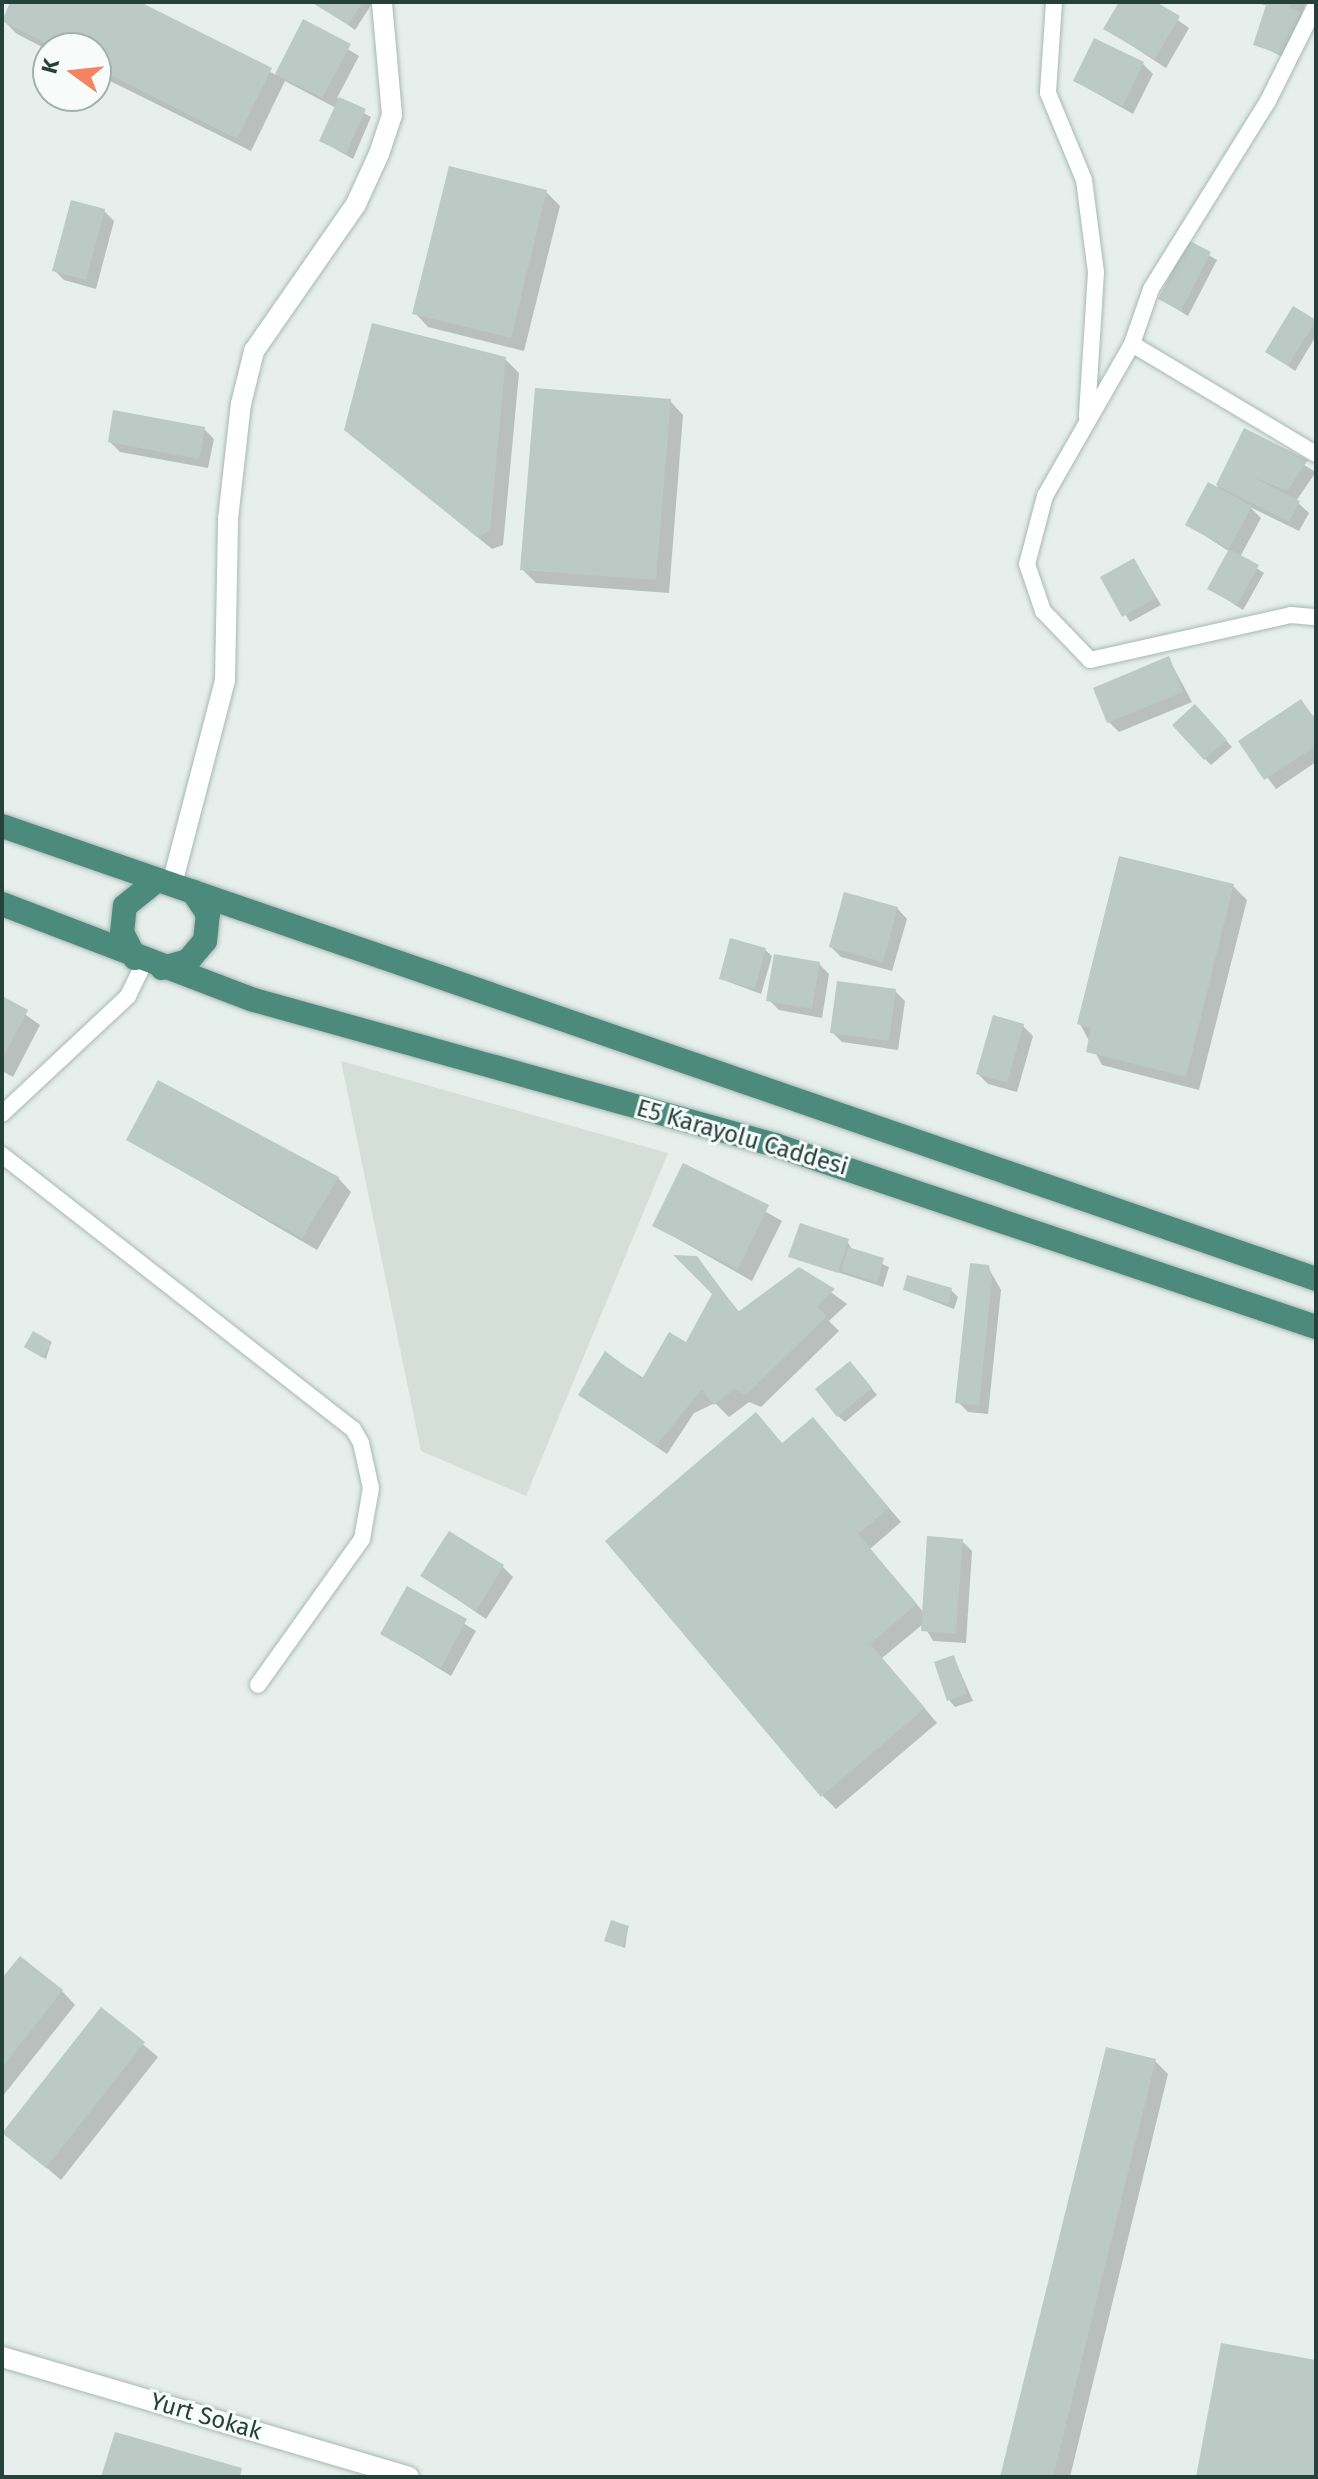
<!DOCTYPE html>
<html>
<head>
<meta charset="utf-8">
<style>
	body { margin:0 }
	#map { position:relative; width:1318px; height:2479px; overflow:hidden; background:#e6efeb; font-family:"Fira Sans",sans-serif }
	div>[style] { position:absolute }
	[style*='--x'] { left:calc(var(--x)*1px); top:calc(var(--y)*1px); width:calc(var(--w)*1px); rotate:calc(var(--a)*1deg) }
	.built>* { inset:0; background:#d4dfda }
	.shadow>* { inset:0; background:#0003 }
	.building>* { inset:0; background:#bbcac4 }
	.roads { filter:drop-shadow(0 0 2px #a8b8b2) drop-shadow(0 0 2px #a8b8b2) }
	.minor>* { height:16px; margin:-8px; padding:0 8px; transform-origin:8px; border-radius:8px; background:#fff }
	.tertiary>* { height:20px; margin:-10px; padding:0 10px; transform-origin:10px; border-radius:10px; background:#fff }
	.trunk>* { height:24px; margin:-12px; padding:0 12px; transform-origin:12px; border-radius:12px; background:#4c8a7c }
	span { translate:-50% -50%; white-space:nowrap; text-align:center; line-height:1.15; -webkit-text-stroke:6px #f7fbf9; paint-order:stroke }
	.street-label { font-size:24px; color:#24423a }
	.frame { position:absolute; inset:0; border:4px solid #24423a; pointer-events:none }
	.north { position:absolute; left:32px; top:32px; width:80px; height:80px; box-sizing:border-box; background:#f7fbf9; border:2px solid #a3b1ad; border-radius:50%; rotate:285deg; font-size:22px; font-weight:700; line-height:32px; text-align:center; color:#24423a }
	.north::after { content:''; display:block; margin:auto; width:28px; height:36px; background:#f4845f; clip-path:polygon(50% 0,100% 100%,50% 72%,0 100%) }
</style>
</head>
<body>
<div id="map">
	<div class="built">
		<i style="clip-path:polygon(341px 1061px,668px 1153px,526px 1496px,421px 1451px)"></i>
	</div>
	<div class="shadow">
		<i style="clip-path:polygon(12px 2px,135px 2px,276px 75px,304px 22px,359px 56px,337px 98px,371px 117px,353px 159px,321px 141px,336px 108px,285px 81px,251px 151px,96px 74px,96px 48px,48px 50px,17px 34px,3px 20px)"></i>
		<i style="clip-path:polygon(316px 2px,373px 2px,355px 30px)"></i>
		<i style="clip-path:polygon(1121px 2px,1152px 2px,1189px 28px,1166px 68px,1106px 29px)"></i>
		<i style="clip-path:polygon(1255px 2px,1306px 2px,1301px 15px,1310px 24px,1297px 64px,1256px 44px,1268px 6px)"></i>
		<i style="clip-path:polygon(1143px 64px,1153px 74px,1133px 114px,1075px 81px)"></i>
		<i style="clip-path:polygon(546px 192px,560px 206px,524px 351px,428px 327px,415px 313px)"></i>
		<i style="clip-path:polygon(104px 211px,114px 221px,96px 289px,64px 280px,54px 270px)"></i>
		<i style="clip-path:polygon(1189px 243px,1217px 260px,1188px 316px,1160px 299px)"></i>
		<i style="clip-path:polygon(1315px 322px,1316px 336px,1295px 371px,1267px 351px)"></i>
		<i style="clip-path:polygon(505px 359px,519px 373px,503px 545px,492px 549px,346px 429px)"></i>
		<i style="clip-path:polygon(670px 401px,683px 415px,669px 593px,536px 583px,522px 569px)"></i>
		<i style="clip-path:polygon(204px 429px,214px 439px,208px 468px,120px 452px,110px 442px)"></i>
		<i style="clip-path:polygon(1245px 431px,1316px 472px,1296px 501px,1309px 513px,1299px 531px,1250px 507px,1261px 518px,1240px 557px,1264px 573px,1243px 610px,1209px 588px,1230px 552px,1187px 524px,1216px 489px)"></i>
		<i style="clip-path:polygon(1134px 560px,1161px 605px,1130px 622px,1102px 578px)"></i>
		<i style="clip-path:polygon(1169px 659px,1192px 702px,1119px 732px,1109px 722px)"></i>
		<i style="clip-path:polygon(1301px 702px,1316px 719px,1316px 762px,1276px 789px,1241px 741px)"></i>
		<i style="clip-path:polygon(1202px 713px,1232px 747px,1211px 765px,1205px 759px)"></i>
		<i style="clip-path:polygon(1233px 886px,1247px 900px,1199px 1090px,1102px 1065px,1080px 1024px)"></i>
		<i style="clip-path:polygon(897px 908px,907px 919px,892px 971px,841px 957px,831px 947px)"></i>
		<i style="clip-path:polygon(765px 950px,772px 956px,761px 994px,721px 979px)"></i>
		<i style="clip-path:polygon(819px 964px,829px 974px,822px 1018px,779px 1010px,769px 1000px)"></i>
		<i style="clip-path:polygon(895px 991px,905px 1001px,898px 1050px,842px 1042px,832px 1032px)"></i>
		<i style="clip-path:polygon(2px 998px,40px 1025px,13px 1077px,2px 1071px)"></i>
		<i style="clip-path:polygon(1023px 1026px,1033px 1036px,1017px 1092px,988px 1084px,978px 1074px)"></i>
		<i style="clip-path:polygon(129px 1140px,338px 1178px,351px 1192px,317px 1250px)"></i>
		<i style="clip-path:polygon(684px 1166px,782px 1221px,752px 1281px,655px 1226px)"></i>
		<i style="clip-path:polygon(847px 1241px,853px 1251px,889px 1267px,883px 1287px,791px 1257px)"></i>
		<i style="clip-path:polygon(696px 1258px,740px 1313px,799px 1269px,847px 1304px,829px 1321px,839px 1331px,761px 1407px,749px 1402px,729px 1417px,715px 1403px,694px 1413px,667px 1454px,580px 1395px,606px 1354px,645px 1379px,687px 1344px,715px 1294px)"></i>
		<i style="clip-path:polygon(988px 1267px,1001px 1290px,988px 1414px,968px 1412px,958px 1402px)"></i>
		<i style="clip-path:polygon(905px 1290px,951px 1290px,958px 1297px,954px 1309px)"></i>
		<i style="clip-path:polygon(51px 1343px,46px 1359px,29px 1349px)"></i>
		<i style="clip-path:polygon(857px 1370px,877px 1395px,845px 1422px,838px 1416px)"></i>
		<i style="clip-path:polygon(826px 1434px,901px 1522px,870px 1549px,924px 1613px,962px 1541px,972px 1551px,966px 1643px,933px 1641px,923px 1624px,882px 1658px,937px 1723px,836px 1809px,822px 1795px,784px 1445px)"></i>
		<i style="clip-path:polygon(503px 1567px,513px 1577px,486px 1619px,423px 1576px)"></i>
		<i style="clip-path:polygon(408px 1589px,476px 1631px,451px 1676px,383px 1634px)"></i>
		<i style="clip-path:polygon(954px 1658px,973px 1701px,955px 1707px,949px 1700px)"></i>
		<i style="clip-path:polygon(628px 1927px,625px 1948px,607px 1941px)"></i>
		<i style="clip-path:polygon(2px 1981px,62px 1991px,75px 2005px,2px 2097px)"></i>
		<i style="clip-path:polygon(102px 2010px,158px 2057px,61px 2180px,5px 2132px)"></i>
		<i style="clip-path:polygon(1155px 2061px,1168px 2074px,1070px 2477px,1002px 2477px)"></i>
	</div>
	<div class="building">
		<i style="clip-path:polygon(10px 2px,140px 2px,272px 68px,237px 139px,96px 68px,96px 48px,55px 48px,2px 21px)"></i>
		<i style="clip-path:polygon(311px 2px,363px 2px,348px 25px)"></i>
		<i style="clip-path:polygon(1119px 2px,1156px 2px,1180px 16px,1155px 59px,1103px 29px)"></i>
		<i style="clip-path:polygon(1267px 2px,1292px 2px,1290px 8px,1301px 12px,1287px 56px,1253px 45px)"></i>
		<i style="clip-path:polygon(303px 19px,351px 44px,322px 98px,275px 74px)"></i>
		<i style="clip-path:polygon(1094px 38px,1144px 62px,1123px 106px,1073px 81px)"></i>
		<i style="clip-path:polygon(339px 97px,366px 109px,346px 154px,319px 141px)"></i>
		<i style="clip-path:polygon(449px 166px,547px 190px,511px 338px,412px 314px)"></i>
		<i style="clip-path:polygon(71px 200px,105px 209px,86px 280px,52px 271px)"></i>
		<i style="clip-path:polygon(1188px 240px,1211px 252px,1181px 311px,1158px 299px)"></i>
		<i style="clip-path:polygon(1293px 306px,1316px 320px,1288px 366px,1265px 352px)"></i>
		<i style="clip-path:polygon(372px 323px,506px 357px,490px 531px,477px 537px,344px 430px)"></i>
		<i style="clip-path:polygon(535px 388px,671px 399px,656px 580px,520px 570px)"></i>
		<i style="clip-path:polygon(113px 410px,205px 427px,199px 459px,108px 442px)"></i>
		<i style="clip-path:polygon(1244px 428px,1308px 460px,1287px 491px,1250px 476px,1300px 501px,1289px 522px,1216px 485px)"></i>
		<i style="clip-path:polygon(1208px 482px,1252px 506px,1229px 549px,1259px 565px,1237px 605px,1207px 589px,1229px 549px,1185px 525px)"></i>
		<i style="clip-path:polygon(1134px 558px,1156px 598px,1122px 617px,1100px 577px)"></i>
		<i style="clip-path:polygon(1169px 656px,1183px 692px,1107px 723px,1093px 688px)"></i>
		<i style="clip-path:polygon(1301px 699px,1316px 721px,1316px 746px,1264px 780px,1238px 741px)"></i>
		<i style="clip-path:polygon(1195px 704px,1227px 740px,1204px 760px,1172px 725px)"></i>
		<i style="clip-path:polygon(1119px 856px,1234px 884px,1186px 1077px,1086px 1052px,1091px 1028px,1077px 1024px)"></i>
		<i style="clip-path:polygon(844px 892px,898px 907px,883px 962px,829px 947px)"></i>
		<i style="clip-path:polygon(730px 938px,766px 948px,755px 989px,719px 979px)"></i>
		<i style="clip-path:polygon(774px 954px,820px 962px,812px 1009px,766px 1001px)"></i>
		<i style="clip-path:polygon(837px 981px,896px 989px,889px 1041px,830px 1033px)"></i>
		<i style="clip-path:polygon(2px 996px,28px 1010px,2px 1059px)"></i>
		<i style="clip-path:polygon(993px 1015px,1024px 1024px,1007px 1083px,976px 1074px)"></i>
		<i style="clip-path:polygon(158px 1080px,339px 1177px,302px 1238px,126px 1140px)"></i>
		<i style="clip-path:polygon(683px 1163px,769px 1205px,738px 1269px,652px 1226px)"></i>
		<i style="clip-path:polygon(800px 1223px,849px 1239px,838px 1273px,788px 1257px)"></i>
		<i style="clip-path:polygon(848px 1247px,884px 1258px,877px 1282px,841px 1271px)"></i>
		<i style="clip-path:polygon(673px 1255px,697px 1256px,738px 1312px,799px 1267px,835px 1289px,817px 1306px,827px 1316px,746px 1395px,734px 1389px,714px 1405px,702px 1389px,656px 1446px,578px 1395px,605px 1351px,642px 1379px,669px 1332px,686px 1342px,712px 1294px)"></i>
		<i style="clip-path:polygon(970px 1263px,989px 1265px,992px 1279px,979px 1405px,955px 1403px)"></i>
		<i style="clip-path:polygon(907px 1275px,952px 1288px,948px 1304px,903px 1290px)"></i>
		<i style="clip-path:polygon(33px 1331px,52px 1342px,43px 1358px,24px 1347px)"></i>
		<i style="clip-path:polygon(850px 1361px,872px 1388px,837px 1417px,815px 1389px)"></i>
		<i style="clip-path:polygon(756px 1412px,782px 1443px,813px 1417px,889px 1508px,858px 1534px,917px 1604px,870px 1644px,925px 1708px,821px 1797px,605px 1541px)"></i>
		<i style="clip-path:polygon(449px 1531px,504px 1565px,476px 1611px,420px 1576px)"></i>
		<i style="clip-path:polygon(927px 1536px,963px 1539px,956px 1634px,921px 1631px)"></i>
		<i style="clip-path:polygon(407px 1586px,467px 1619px,441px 1668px,380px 1634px)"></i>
		<i style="clip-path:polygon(954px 1655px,967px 1694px,947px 1701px,934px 1662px)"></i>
		<i style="clip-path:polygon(611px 1920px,629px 1926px,623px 1947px,604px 1941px)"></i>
		<i style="clip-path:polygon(20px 1956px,63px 1990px,2px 2067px,2px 1978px)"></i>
		<i style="clip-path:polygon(101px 2007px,145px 2042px,46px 2168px,2px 2133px)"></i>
		<i style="clip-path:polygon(1106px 2047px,1156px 2059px,1053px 2477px,1000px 2477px)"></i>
		<i style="clip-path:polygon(1221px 2343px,1316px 2360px,1316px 2477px,1196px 2477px)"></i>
		<i style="clip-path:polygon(115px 2432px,242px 2468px,240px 2477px,101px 2477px)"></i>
	</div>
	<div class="roads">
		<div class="minor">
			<i style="--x:1054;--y:2;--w:91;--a:93.8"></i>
			<i style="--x:1048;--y:93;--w:94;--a:67.5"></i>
			<i style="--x:1084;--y:180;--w:93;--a:82.6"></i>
			<i style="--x:1096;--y:272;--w:145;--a:93.6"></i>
			<i style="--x:1316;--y:5;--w:107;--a:116.6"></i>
			<i style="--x:1268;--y:101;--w:221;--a:121.9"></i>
			<i style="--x:1151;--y:289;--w:58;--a:109.1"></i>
			<i style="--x:1132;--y:344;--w:175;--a:119.8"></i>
			<i style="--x:1045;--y:496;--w:70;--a:104.8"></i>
			<i style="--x:1027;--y:564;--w:50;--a:71.2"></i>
			<i style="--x:1043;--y:611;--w:68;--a:46.2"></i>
			<i style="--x:1090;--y:660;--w:206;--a:-12.6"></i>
			<i style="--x:1291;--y:615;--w:25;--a:5"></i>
			<i style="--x:1132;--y:344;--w:214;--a:30.9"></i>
			<i style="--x:2;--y:1114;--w:173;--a:-43.1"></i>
			<i style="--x:128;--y:996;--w:39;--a:-64"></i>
			<i style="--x:2;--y:1155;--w:445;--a:38"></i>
			<i style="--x:353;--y:1429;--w:16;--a:60"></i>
			<i style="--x:361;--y:1443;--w:46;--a:77.5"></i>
			<i style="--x:371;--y:1488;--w:52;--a:100"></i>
			<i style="--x:362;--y:1539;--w:179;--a:125.5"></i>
		</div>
		<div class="tertiary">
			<i style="--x:172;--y:884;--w:211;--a:-75.4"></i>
			<i style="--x:225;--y:680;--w:161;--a:-88.9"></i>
			<i style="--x:228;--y:519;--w:116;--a:-83.6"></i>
			<i style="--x:241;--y:404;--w:55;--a:-76.2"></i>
			<i style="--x:254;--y:351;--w:179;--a:-55.2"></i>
			<i style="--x:356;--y:204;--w:55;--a:-65.3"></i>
			<i style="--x:379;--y:154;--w:41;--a:-71.6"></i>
			<i style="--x:392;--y:115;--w:113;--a:-95.1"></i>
			<i style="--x:2;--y:2357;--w:424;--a:16.4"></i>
		</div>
		<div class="trunk">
			<i style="--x:2;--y:826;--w:1390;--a:19.02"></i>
			<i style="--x:2;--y:904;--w:270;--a:20.9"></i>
			<i style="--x:254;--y:1000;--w:541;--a:15.55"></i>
			<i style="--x:775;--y:1145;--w:571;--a:18.59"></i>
			<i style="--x:135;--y:958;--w:28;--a:-117"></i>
			<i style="--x:122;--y:933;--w:27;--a:-84"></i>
			<i style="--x:125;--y:906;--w:40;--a:-39"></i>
			<i style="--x:162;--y:968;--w:27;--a:-15"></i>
			<i style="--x:188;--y:961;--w:26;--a:-50"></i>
			<i style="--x:205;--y:941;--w:27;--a:-84"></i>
			<i style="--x:208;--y:914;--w:27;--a:-124"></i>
		</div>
	</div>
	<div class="street-label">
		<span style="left:742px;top:1138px;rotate:16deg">E5 Karayolu Caddesi</span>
		<span style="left:206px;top:2417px;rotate:16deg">Yurt Sokak</span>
	</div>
	<div class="frame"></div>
	<div class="north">K</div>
</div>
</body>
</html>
